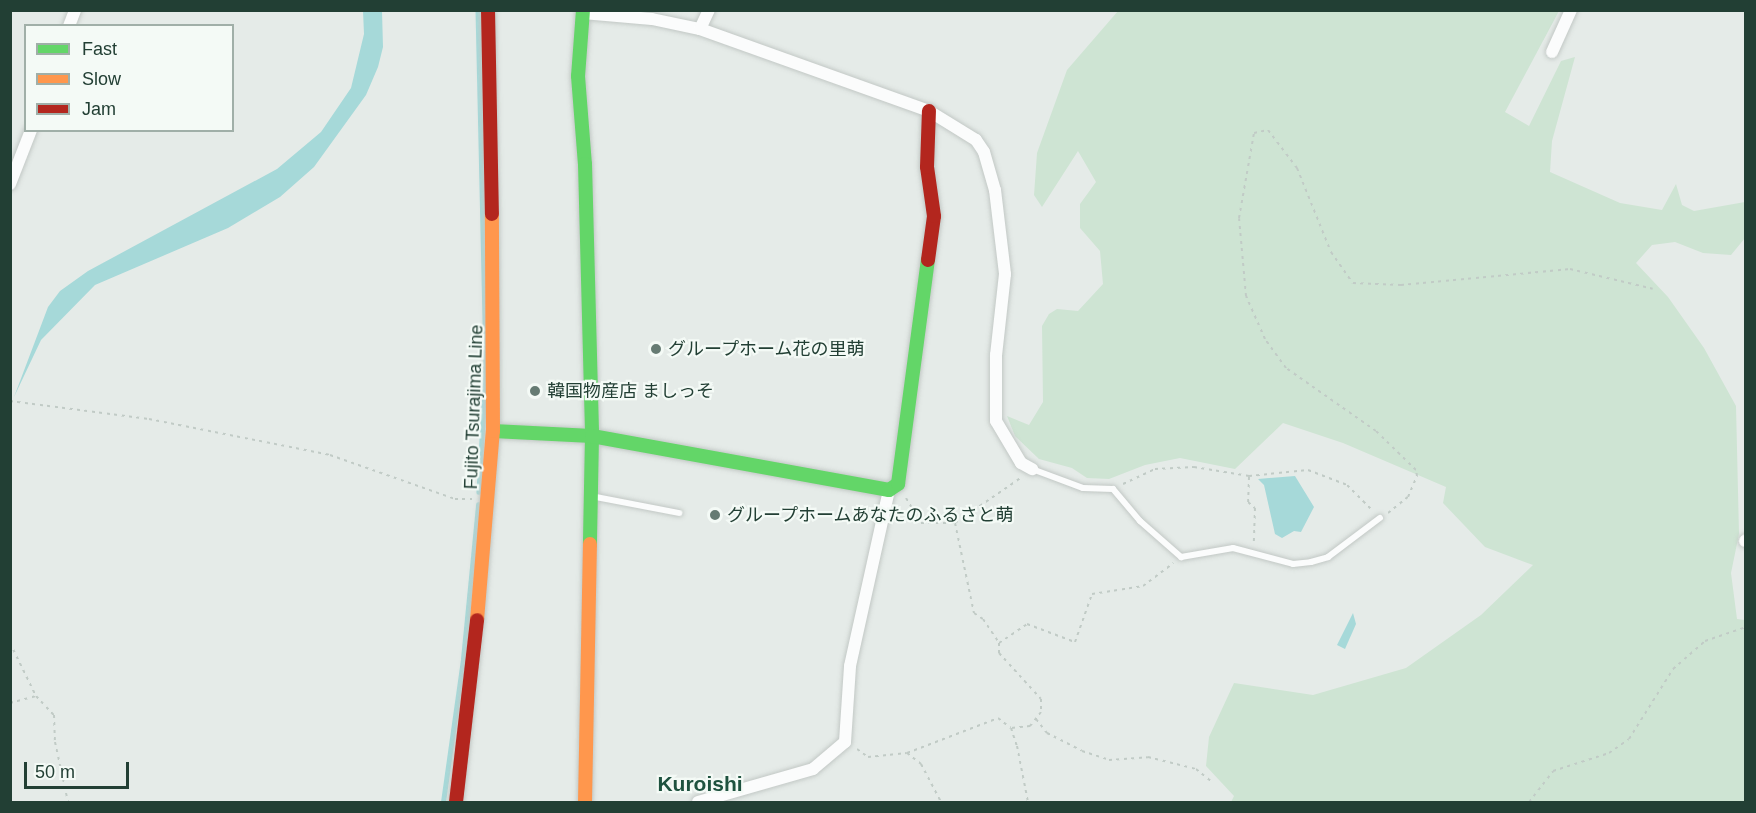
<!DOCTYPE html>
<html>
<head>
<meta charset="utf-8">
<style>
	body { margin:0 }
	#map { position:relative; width:1756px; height:813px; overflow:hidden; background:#e5ebe8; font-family:Arial,"Noto Sans JP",sans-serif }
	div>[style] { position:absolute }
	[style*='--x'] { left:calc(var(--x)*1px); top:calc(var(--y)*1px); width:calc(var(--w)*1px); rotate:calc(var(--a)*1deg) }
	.green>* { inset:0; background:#cee4d3 }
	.water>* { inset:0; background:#a6d9d9 }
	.stream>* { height:4.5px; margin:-2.25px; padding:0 2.25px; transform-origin:2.25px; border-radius:2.25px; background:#a6d9d9 }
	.path>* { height:2px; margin-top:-1px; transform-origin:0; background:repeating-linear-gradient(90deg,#c1cbc6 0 3px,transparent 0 7.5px) }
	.roads { filter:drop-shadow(0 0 2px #c2c8c5) drop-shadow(0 0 2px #c2c8c5) }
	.lane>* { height:6px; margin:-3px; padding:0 3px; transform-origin:3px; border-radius:3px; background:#fbfcfc }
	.street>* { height:12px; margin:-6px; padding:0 6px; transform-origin:6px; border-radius:6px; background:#fbfcfc }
	.fast>* { height:14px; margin:-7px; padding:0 7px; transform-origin:7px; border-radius:7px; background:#63d668 }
	.slow>* { height:14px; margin:-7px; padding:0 7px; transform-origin:7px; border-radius:7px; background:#ff974d }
	.jam>* { height:14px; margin:-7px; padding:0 7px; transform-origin:7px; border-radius:7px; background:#b3261e }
	.dots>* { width:16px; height:16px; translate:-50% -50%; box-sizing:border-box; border:3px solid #f4faf6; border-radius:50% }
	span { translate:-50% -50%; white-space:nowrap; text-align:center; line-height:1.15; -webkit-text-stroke:4.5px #f4faf6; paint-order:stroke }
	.poi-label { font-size:18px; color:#223f34 }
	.left { translate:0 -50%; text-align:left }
	.street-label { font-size:18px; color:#223f34 }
	.quarter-label { font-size:21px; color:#1e523f; font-weight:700 }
	.frame { position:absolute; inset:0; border:12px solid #223f34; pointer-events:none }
	.legend { position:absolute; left:24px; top:24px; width:210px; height:108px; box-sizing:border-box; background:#f4faf6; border:2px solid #a0afa8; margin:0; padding:8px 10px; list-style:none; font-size:18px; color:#223f34 }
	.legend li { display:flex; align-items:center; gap:12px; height:30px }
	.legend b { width:30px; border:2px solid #a0afa8 }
	.scale { position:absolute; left:24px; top:762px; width:105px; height:27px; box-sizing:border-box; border:3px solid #223f34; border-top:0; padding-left:8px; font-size:18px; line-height:21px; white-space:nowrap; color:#223f34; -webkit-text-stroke:4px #f4faf6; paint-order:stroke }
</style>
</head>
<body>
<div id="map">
	<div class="green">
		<i style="clip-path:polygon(1118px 11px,1559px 11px,1505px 112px,1529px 126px,1561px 61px,1575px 57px,1552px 141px,1550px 172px,1620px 203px,1662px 210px,1676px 184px,1682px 205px,1694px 211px,1745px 202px,1745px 238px,1731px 255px,1703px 253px,1675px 242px,1652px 245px,1636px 263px,1668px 297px,1704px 348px,1736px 406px,1739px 534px,1731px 573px,1737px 619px,1745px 620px,1745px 802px,1231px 802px,1234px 796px,1206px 766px,1209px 737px,1234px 683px,1313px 695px,1406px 668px,1481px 615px,1533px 565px,1485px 547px,1443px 503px,1446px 487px,1343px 443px,1283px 423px,1235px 469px,1180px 458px,1145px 465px,1109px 479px,1087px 478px,1072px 468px,1039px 459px,1015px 436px,1007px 416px,1029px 425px,1043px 402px,1042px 326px,1049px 314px,1057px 309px,1078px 311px,1103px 284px,1100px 251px,1080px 228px,1080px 204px,1096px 182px,1078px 151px,1042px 207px,1034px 195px,1037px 153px,1067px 70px)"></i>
	</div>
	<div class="water">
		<i style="clip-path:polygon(363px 11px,382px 11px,383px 47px,378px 67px,366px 95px,314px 167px,280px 197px,228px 228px,95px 285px,41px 340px,14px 397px,48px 307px,60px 291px,88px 271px,277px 169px,321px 132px,351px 88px,364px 34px)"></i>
		<i style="clip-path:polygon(1295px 476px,1314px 507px,1301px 532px,1294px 531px,1282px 538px,1275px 534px,1264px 485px,1258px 479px)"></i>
		<i style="clip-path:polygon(1353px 613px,1356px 624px,1345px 649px,1337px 645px)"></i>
	</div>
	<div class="stream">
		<i style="--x:478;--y:10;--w:360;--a:88.7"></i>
		<i style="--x:486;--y:370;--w:122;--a:93.3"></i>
		<i style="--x:443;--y:802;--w:144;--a:-82"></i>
		<i style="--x:463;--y:659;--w:155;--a:-84.4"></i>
	</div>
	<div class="path">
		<i style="--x:10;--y:401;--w:140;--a:7.4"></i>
		<i style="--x:149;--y:419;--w:185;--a:11.2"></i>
		<i style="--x:330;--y:455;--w:133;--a:19.4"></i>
		<i style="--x:455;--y:499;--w:17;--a:0"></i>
		<i style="--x:1249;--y:477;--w:25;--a:92"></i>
		<i style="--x:1248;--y:502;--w:9;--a:41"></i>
		<i style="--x:1255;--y:508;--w:35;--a:92"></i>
		<i style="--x:1123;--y:484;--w:35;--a:-25"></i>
		<i style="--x:1155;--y:469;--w:39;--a:-3"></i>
		<i style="--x:1194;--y:467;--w:56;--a:9.3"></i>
		<i style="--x:1249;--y:476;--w:59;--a:-5.8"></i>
		<i style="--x:1308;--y:470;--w:42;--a:21"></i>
		<i style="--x:1347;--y:485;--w:35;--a:45"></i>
		<i style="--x:906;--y:498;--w:29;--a:59"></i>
		<i style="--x:921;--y:523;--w:34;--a:0"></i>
		<i style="--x:955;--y:523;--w:92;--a:78.1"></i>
		<i style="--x:974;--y:613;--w:11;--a:34"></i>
		<i style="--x:983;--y:619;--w:29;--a:56"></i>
		<i style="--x:999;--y:643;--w:10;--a:90"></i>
		<i style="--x:999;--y:653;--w:62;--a:47.6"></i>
		<i style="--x:1041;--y:699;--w:13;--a:90"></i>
		<i style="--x:1041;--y:712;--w:18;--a:128"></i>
		<i style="--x:1030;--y:726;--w:19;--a:174"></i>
		<i style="--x:1388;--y:513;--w:26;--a:-39"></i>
		<i style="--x:1408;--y:497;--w:23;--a:-67"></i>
		<i style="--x:1417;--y:476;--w:6;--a:-99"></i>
		<i style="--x:1416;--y:470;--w:56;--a:-135.7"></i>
		<i style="--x:1376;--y:431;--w:110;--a:-145"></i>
		<i style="--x:1286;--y:368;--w:36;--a:-126"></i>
		<i style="--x:1265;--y:339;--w:47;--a:-113.8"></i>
		<i style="--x:1246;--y:296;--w:78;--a:-95.1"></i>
		<i style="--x:1239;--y:218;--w:86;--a:-80"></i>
		<i style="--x:1254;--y:133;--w:14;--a:-12"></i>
		<i style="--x:1268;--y:130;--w:48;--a:52.7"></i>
		<i style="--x:1297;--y:168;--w:91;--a:68"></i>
		<i style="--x:1331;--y:252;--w:38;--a:55"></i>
		<i style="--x:1353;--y:283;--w:48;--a:2.4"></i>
		<i style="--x:1401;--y:285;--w:170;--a:-5.4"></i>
		<i style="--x:1570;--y:269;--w:85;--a:13.5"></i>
		<i style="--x:955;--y:523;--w:81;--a:-34.5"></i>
		<i style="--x:10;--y:643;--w:59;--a:63.9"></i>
		<i style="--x:999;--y:643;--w:34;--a:-34"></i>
		<i style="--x:1027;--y:624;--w:51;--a:20.6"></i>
		<i style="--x:1075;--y:642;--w:51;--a:-70.5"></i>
		<i style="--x:1092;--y:594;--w:52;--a:-8.9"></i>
		<i style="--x:1143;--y:586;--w:38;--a:-37"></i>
		<i style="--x:10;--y:703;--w:27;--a:-15"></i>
		<i style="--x:36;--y:696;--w:26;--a:47"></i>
		<i style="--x:54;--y:715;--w:27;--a:88"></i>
		<i style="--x:55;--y:742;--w:61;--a:77.8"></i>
		<i style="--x:1036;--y:719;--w:18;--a:52"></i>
		<i style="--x:1047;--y:733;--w:39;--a:27"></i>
		<i style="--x:1082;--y:751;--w:28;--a:18"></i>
		<i style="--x:1109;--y:760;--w:39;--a:-4"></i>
		<i style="--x:1148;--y:757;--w:49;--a:14"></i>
		<i style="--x:1196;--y:769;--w:21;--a:39"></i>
		<i style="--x:857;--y:749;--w:14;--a:36"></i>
		<i style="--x:868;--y:757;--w:39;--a:-6"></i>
		<i style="--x:907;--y:753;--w:97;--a:-21"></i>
		<i style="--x:998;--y:718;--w:16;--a:38"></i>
		<i style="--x:1011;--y:728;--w:19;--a:72"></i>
		<i style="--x:1017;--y:746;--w:57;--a:78.9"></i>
		<i style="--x:907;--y:753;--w:18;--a:38"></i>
		<i style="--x:921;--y:764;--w:43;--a:62.2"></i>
		<i style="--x:1529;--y:802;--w:39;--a:-52"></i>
		<i style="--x:1553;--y:771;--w:59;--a:-17.8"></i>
		<i style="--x:1609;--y:753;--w:24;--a:-35"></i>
		<i style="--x:1629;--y:739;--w:83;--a:-57.8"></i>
		<i style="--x:1673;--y:669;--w:43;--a:-41.2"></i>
		<i style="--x:1705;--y:641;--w:43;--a:-18.9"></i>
	</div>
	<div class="roads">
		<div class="lane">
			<i style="--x:1032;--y:469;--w:54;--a:20.4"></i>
			<i style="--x:1083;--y:488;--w:30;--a:2"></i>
			<i style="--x:1113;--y:489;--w:42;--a:49.8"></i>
			<i style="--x:1140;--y:521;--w:55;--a:41.3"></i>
			<i style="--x:1181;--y:557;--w:53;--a:-9.8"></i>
			<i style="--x:1233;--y:548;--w:62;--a:14.9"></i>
			<i style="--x:1293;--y:564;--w:18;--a:-6"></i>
			<i style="--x:1311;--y:562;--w:18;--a:-16"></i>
			<i style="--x:1328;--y:557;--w:65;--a:-36.9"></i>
			<i style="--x:591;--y:496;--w:90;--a:10.9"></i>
		</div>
		<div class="street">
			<i style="--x:583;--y:13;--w:69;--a:5"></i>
			<i style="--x:652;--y:19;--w:49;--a:11.8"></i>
			<i style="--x:700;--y:29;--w:243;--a:19.7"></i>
			<i style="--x:929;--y:111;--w:55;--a:31.7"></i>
			<i style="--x:976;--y:140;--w:14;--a:56"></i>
			<i style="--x:984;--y:152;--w:40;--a:74"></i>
			<i style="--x:995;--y:190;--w:85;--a:83.2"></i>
			<i style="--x:1005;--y:274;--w:81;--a:96.3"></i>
			<i style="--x:996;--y:355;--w:66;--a:90"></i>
			<i style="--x:996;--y:421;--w:49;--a:59.2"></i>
			<i style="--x:1021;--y:463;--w:13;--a:29"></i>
			<i style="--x:69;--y:26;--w:17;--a:-69"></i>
			<i style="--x:700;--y:29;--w:21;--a:-65"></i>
			<i style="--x:1552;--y:52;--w:46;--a:-65.7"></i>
			<i style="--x:10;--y:184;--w:58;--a:-68.7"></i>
			<i style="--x:1745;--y:541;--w:1;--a:-45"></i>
			<i style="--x:698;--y:802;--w:120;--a:-16"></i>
			<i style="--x:813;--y:769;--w:42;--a:-40.2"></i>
			<i style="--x:845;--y:742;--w:76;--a:-86.2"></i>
			<i style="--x:850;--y:666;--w:180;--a:-77.5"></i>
		</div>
		<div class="fast">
			<i style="--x:583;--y:10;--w:66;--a:94.3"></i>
			<i style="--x:578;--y:76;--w:88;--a:85.5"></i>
			<i style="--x:585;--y:164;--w:272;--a:88.5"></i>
			<i style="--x:592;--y:436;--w:108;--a:91.1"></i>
			<i style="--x:493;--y:431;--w:99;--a:2.9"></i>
			<i style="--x:592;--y:436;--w:302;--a:10.3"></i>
			<i style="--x:889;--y:490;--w:11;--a:-34"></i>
			<i style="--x:898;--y:484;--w:226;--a:-82.4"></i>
		</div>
		<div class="slow">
			<i style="--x:477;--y:620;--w:190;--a:-85.2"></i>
			<i style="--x:493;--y:431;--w:217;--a:-90.3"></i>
			<i style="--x:585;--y:802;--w:258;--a:-88.9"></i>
		</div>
		<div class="jam">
			<i style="--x:488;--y:10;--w:204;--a:88.9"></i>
			<i style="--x:928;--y:260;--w:44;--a:-82.2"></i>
			<i style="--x:934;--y:216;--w:49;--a:-98.1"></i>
			<i style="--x:927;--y:167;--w:56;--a:-88"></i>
			<i style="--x:456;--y:802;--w:183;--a:-83.4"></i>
		</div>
	</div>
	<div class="dots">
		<i style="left:656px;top:349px;background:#667b73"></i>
		<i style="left:535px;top:391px;background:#667b73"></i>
		<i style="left:715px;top:515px;background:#667b73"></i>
	</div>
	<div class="poi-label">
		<span class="left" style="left:668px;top:349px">グループホーム花の里萌</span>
		<span class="left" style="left:547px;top:391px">韓国物産店 ましっそ</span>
		<span class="left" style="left:727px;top:515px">グループホームあなたのふるさと萌</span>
	</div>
	<div class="street-label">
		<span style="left:474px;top:407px;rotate:-88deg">Fujito Tsurajima Line</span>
	</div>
	<div class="quarter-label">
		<span style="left:700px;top:784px">Kuroishi</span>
	</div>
	<div class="frame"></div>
	<ul class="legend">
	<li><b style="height:8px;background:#63d668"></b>Fast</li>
	<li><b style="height:8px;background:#ff974d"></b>Slow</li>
	<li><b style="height:8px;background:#b3261e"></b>Jam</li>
	</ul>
	<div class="scale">50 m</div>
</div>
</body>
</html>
